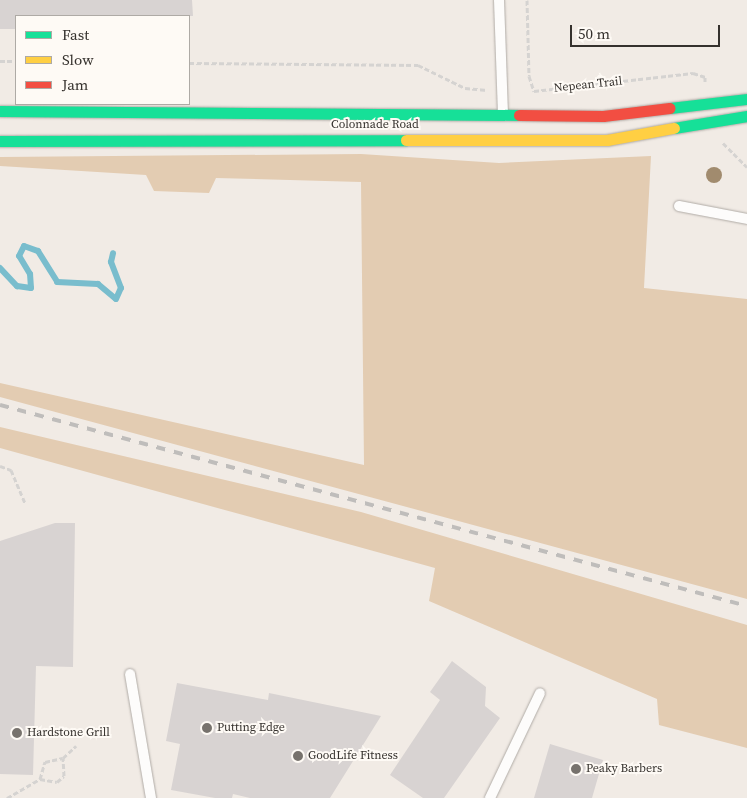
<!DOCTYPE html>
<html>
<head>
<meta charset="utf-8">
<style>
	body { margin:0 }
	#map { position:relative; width:747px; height:798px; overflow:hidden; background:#f1ebe5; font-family:"Source Serif 4",serif }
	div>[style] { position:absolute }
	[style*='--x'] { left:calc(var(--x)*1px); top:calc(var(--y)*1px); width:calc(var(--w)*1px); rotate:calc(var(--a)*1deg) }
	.green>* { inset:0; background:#e3ccb2 }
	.stream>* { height:6px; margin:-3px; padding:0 3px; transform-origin:3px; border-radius:3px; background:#79bdcd }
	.building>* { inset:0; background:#d8d3d2 }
	.path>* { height:3px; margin-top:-1.5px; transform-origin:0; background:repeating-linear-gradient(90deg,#d5d3d1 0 5px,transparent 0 7.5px) }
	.roads { filter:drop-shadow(0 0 1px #b0aba6) drop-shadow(0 0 1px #b0aba6) }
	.lane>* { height:10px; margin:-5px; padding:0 5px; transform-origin:5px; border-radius:5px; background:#fdfcfb }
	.fast>* { height:11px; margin:-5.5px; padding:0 5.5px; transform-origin:5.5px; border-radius:5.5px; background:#16e098 }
	.slow>* { height:11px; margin:-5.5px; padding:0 5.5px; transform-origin:5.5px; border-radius:5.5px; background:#ffcf43 }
	.jam>* { height:11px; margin:-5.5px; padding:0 5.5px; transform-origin:5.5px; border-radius:5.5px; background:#f24e42 }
	.rail>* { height:4px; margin-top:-2px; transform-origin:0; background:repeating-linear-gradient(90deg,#bfbdbb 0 9px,transparent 0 18px) }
	.trees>* { width:16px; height:16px; margin:-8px; border-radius:50%; background:#a18b6e }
	.dots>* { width:14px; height:14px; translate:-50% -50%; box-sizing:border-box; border:2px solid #fefaf5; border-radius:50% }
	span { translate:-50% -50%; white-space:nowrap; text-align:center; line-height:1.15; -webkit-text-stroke:4px #fefaf5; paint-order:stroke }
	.street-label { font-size:12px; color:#35312d }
	.poi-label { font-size:12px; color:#35312d }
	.left { translate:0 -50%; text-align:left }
	.legend { position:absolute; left:15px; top:15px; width:175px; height:90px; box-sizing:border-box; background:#fefaf5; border:1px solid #aeaaa5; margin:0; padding:6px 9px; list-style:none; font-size:15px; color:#35312d }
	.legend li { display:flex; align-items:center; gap:10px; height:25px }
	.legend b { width:25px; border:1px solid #aeaaa5 }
	.scale { position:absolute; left:570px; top:25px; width:150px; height:22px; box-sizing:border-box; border:2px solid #35312d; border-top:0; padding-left:6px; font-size:15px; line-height:18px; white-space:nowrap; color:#35312d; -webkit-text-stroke:4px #fefaf5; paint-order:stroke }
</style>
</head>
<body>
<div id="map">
	<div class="green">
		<i style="clip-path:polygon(361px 154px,499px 163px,651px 156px,644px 288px,747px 299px,747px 599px,0 397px,0 383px,364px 465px,361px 182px,216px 178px,209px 193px,154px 191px,146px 175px,0 166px,0 157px)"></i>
		<i style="clip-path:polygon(0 427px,361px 512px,747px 625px,747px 748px,659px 725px,657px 699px,429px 601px,435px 568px,0 448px)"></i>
	</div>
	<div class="stream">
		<i style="--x:0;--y:268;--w:25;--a:47"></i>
		<i style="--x:17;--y:286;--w:14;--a:8"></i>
		<i style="--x:31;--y:288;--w:14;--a:-94"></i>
		<i style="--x:30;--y:274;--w:21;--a:-121"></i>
		<i style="--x:19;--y:256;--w:11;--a:-63"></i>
		<i style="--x:24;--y:246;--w:15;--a:20"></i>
		<i style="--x:38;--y:251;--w:36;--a:58"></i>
		<i style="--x:57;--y:282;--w:41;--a:2.8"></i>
		<i style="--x:98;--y:284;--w:23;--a:40"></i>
		<i style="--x:116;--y:299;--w:12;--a:-66"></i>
		<i style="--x:121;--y:288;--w:28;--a:-111"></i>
		<i style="--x:111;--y:262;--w:9;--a:-77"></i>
	</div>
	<div class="building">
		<i style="clip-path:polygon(0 0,192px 0,193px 16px,16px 16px,16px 29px,0 29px)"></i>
		<i style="clip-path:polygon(55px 523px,75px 523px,73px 667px,36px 666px,33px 775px,0 774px,0 541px)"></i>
		<i style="clip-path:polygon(452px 661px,486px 687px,485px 706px,500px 718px,444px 798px,423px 798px,390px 775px,440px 700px,430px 692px)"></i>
		<i style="clip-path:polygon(177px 683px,268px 700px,269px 693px,381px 716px,330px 798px,250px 798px,233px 794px,232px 798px,215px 798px,171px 790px,180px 744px,166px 741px)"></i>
		<i style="clip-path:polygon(550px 744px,603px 760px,592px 798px,534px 798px)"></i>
	</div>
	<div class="path">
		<i style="--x:527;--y:0;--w:76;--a:88.5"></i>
		<i style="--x:529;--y:76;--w:16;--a:72"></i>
		<i style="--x:0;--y:61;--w:16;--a:0"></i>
		<i style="--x:189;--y:63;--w:229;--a:0.5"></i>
		<i style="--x:418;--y:65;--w:52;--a:26.1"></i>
		<i style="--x:465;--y:88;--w:22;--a:5"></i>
		<i style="--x:534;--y:91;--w:160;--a:-6.5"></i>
		<i style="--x:693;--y:73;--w:13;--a:18"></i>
		<i style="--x:705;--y:77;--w:6;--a:90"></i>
		<i style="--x:723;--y:143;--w:34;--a:45"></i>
		<i style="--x:0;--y:466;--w:12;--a:20"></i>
		<i style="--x:11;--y:470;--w:36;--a:67"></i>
		<i style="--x:40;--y:779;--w:17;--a:10"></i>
		<i style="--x:57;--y:782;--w:9;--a:-41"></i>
		<i style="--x:64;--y:776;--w:18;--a:-93"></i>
		<i style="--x:7;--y:798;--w:38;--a:-30"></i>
		<i style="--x:40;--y:779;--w:18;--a:-74"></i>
		<i style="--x:45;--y:762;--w:18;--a:-13"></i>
		<i style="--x:63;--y:758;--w:18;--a:-43"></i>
	</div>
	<div class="roads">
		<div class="lane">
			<i style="--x:499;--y:0;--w:116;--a:88"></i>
			<i style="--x:679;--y:206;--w:69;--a:10.8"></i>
			<i style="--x:130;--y:674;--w:126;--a:80.4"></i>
			<i style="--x:490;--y:798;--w:116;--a:-64.5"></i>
		</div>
		<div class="fast">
			<i style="--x:670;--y:108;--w:78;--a:-6.7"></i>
			<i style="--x:0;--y:111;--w:519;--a:0.44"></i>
			<i style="--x:674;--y:128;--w:74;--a:-9.3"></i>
			<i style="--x:0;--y:141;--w:406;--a:-0.1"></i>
		</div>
		<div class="slow">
			<i style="--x:406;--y:140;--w:201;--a:0"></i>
			<i style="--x:607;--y:140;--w:68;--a:-10.2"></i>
		</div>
		<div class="jam">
			<i style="--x:519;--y:115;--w:84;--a:0.7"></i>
			<i style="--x:603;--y:116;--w:67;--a:-6.8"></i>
		</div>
	</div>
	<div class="rail">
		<i style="--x:0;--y:405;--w:774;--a:15.06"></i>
	</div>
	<div class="trees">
		<i style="left:714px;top:175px"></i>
	</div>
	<div class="dots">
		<i style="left:207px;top:728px;background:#77726d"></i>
		<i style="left:17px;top:733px;background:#77726d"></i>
		<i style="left:298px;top:756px;background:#77726d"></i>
		<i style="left:576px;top:769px;background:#77726d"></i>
	</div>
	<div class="street-label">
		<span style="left:588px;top:85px;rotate:-6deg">Nepean Trail</span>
		<span style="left:375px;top:125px">Colonnade Road</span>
	</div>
	<div class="poi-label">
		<span class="left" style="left:217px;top:728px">Putting Edge</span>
		<span class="left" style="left:27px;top:733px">Hardstone Grill</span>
		<span class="left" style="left:308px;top:756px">GoodLife Fitness</span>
		<span class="left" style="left:586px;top:769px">Peaky Barbers</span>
	</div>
	<ul class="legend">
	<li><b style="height:6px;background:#16e098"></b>Fast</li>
	<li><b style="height:6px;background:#ffcf43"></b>Slow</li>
	<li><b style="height:6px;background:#f24e42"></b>Jam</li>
	</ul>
	<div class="scale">50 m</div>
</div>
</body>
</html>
